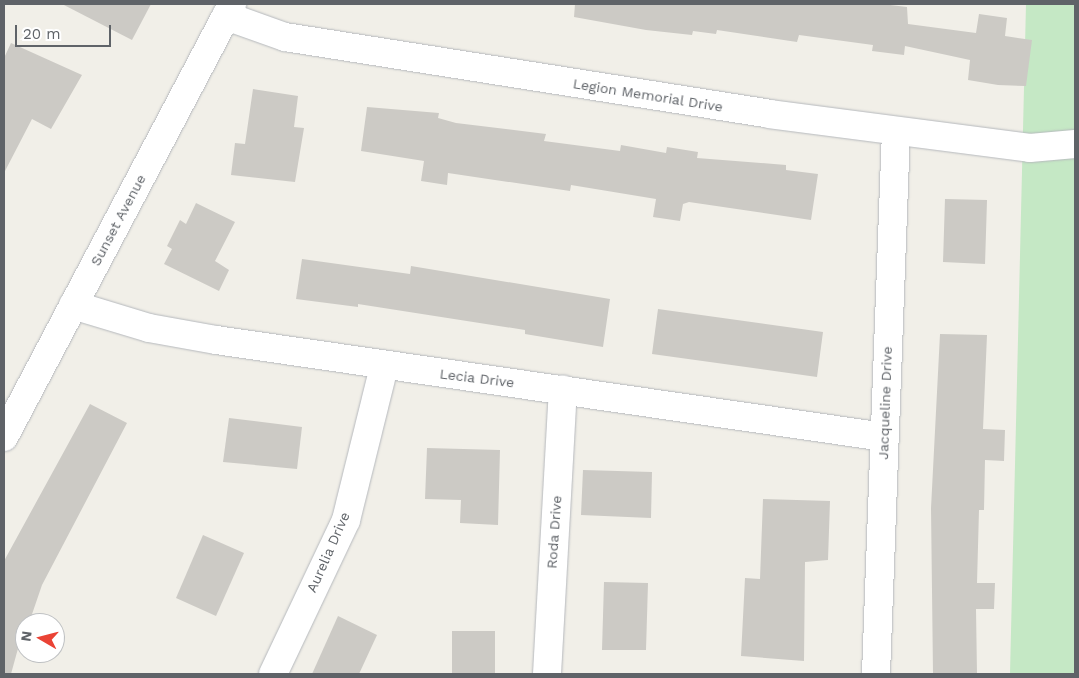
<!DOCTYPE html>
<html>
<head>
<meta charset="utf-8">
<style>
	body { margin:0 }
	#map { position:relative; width:1079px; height:678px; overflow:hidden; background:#f1efe8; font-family:"Work Sans",sans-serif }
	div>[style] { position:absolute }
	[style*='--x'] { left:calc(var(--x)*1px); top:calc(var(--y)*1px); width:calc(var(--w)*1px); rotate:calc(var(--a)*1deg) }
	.green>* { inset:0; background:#c5e8c5 }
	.building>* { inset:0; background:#cccac5 }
	.roads { filter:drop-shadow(0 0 1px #b5b8bc) drop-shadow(0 0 1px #b5b8bc) }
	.street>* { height:28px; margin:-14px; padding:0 14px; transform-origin:14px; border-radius:14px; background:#fff }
	.secondary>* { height:28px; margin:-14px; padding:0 14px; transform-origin:14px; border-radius:14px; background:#fff }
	span { translate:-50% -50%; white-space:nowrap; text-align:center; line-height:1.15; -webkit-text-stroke:4px #fff; paint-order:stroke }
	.street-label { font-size:14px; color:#5f6368 }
	.frame { position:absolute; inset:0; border:5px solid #5f6368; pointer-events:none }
	.north { position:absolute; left:15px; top:613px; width:50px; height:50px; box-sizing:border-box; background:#fff; border:1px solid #bfc1c3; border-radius:50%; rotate:278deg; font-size:14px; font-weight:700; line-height:20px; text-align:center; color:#5f6368 }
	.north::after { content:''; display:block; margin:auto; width:18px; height:22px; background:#ea4335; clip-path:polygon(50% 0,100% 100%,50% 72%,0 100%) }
	.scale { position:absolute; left:15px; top:25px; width:96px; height:22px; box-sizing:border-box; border:2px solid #5f6368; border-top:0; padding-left:6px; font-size:15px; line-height:18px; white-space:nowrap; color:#5f6368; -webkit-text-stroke:4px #fff; paint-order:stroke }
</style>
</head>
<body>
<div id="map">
	<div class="green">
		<i style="clip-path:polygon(1026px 4px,1075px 4px,1075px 674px,1010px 674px)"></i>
	</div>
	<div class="building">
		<i style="clip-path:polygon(62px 4px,151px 4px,132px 40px)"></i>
		<i style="clip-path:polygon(575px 4px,882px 4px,907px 7px,908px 24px,976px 33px,979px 14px,1007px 18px,1005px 36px,1032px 40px,1026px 86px,998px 85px,968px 80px,970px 60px,905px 46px,904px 55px,872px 51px,873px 45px,799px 35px,797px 42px,717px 30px,716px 34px,693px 31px,692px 35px,646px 30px,574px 17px)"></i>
		<i style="clip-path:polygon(11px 43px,82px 75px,51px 129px,32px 119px,4px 173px,4px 58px)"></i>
		<i style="clip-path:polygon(253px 89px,298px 96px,294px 127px,304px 128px,295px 182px,231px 175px,235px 143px,245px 144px)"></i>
		<i style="clip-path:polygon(367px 107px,439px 113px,438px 118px,456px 123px,546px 134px,544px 141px,620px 151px,621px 145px,666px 153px,667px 147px,698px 152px,697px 158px,786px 165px,786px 170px,818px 174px,811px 220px,689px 202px,683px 204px,680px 221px,653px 217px,656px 199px,571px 185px,570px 191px,448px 173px,447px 185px,421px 181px,424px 161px,361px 151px)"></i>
		<i style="clip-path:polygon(945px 199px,987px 200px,985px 264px,943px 262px)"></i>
		<i style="clip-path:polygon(196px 203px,235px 222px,215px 261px,229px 270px,219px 291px,164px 264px,172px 249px,167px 246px,180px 220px,186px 224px)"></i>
		<i style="clip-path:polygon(302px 259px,410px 274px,411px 266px,610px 299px,603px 347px,525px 334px,525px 330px,358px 304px,358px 307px,296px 299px)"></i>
		<i style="clip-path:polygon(658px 309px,823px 332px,817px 377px,652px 354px)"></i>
		<i style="clip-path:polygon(940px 334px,987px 335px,983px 429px,1005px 430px,1004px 461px,985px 460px,984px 510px,979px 510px,977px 583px,995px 583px,994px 609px,976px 609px,977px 674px,933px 674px,931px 508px)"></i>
		<i style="clip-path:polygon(90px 404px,127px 423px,42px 585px,29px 623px,25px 623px,11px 674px,4px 674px,4px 561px)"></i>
		<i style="clip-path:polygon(229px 418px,302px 427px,297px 469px,223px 462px)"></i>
		<i style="clip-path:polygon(427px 448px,500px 450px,498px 525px,460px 523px,461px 500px,425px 499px)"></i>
		<i style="clip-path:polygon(583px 470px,652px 472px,651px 518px,581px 515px)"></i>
		<i style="clip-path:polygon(763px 499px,830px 501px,828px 560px,805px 562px,804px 661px,741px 656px,745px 578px,760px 579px)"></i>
		<i style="clip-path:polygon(203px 535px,244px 553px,216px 616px,176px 598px)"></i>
		<i style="clip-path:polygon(604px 582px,648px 583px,646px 650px,602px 650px)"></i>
		<i style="clip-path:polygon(338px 616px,377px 635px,359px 674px,312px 674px)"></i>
		<i style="clip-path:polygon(452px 631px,495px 631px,495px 674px,452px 674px)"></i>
	</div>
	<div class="roads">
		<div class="street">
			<i style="--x:226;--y:16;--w:63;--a:19.6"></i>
			<i style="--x:285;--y:37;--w:490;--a:9"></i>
			<i style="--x:769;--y:114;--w:263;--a:7.4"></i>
			<i style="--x:1030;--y:148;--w:45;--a:-5.1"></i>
			<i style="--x:73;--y:305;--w:79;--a:16.8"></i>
			<i style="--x:149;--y:328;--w:68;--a:10.2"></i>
			<i style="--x:216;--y:340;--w:675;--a:8.26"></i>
			<i style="--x:273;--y:674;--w:170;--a:-64.6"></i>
			<i style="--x:346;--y:520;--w:158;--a:-76.1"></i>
			<i style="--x:547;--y:674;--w:285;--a:-86.8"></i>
			<i style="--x:876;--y:674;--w:542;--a:-87.89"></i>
		</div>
		<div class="secondary">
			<i style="--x:4;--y:437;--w:489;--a:-62.2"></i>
		</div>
	</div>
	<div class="street-label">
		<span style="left:648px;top:95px;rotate:9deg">Legion Memorial Drive</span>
		<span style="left:118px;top:220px;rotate:-62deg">Sunset Avenue</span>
		<span style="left:477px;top:378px;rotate:7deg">Lecia Drive</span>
		<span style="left:885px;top:403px;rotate:-88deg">Jacqueline Drive</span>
		<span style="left:554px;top:532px;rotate:-86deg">Roda Drive</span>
		<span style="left:328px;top:552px;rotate:-66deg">Aurelia Drive</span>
	</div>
	<div class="frame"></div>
	<div class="north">N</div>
	<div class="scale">20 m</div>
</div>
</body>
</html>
